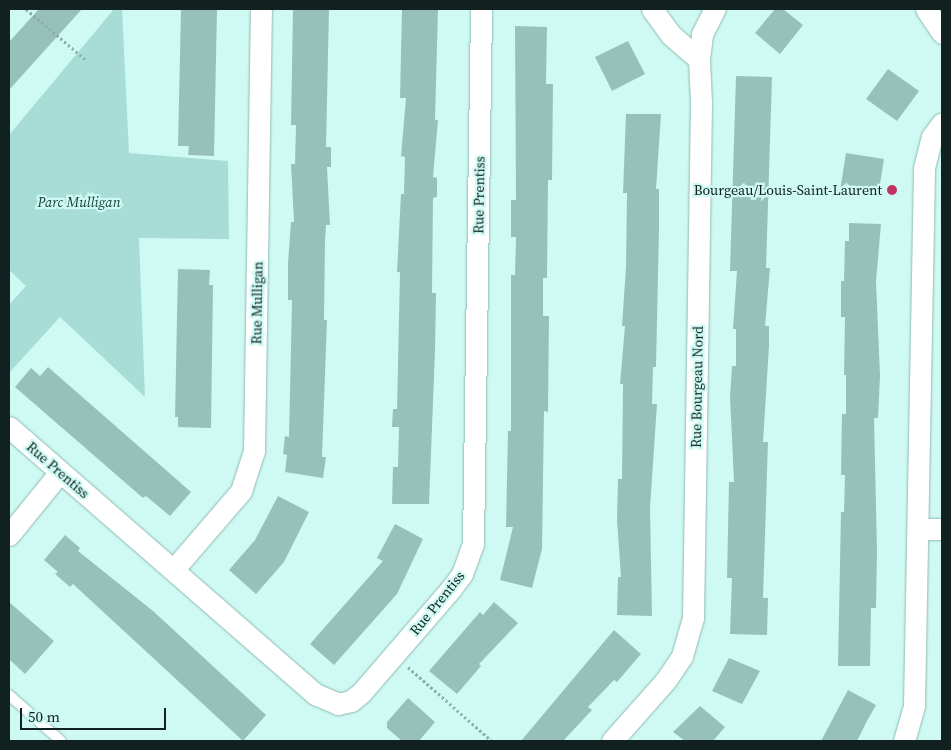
<!DOCTYPE html>
<html>
<head>
<meta charset="utf-8">
<style>
	body { margin:0 }
	#map { position:relative; width:951px; height:750px; overflow:hidden; background:#cffaf4; font-family:"Source Serif 4",serif }
	div>[style] { position:absolute }
	[style*='--x'] { left:calc(var(--x)*1px); top:calc(var(--y)*1px); width:calc(var(--w)*1px); rotate:calc(var(--a)*1deg) }
	.green>* { inset:0; background:#a8ddd6 }
	.building>* { inset:0; background:#97c0bb }
	.path>* { height:3px; margin-top:-1.5px; transform-origin:0; background:repeating-linear-gradient(90deg,#8eafab 0 2.5px,transparent 0 5px) }
	.roads { filter:drop-shadow(0 0 1px #8fb9b3) drop-shadow(0 0 1px #8fb9b3) }
	.service>* { height:10px; margin:-5px; padding:0 5px; transform-origin:5px; border-radius:5px; background:#fff }
	.minor>* { height:21px; margin:-10.5px; padding:0 10.5px; transform-origin:10.5px; border-radius:10.5px; background:#fff }
	.dots>* { width:14px; height:14px; translate:-50% -50%; box-sizing:border-box; border:2px solid #cffaf4; border-radius:50% }
	span { translate:-50% -50%; white-space:nowrap; text-align:center; line-height:1.15; -webkit-text-stroke:4.5px #cffaf4; paint-order:stroke }
	.poi-label { font-size:14px; color:#11211f }
	.right { translate:-100% -50%; text-align:right }
	.street-label { font-size:14px; color:#11211f }
	.park-label { font-size:14px; color:#123c37; font-style:italic }
	.frame { position:absolute; inset:0; border:10px solid #11211f; pointer-events:none }
	.scale { position:absolute; left:20px; top:708px; width:146px; height:22px; box-sizing:border-box; border:2px solid #11211f; border-top:0; padding-left:6px; font-size:15px; line-height:18px; white-space:nowrap; color:#11211f; -webkit-text-stroke:4px #cffaf4; paint-order:stroke }
</style>
</head>
<body>
<div id="map">
	<div class="green">
		<i style="clip-path:polygon(114px 9px,122px 9px,129px 153px,228px 161px,229px 239px,139px 238px,145px 397px,60px 317px,9px 373px,9px 305px,26px 286px,9px 270px,9px 135px)"></i>
	</div>
	<div class="building">
		<i style="clip-path:polygon(39px 9px,82px 9px,9px 90px,9px 42px)"></i>
		<i style="clip-path:polygon(181px 9px,217px 10px,214px 156px,188px 155px,189px 146px,178px 146px)"></i>
		<i style="clip-path:polygon(293px 9px,329px 9px,326px 147px,331px 147px,331px 167px,327px 167px,330px 225px,326px 225px,325px 242px,324px 320px,327px 320px,322px 457px,326px 457px,323px 478px,285px 472px,287px 455px,283px 454px,285px 436px,289px 437px,292px 300px,288px 300px,288px 263px,291px 222px,294px 222px,291px 164px,295px 164px,296px 125px,291px 125px)"></i>
		<i style="clip-path:polygon(402px 9px,438px 9px,435px 120px,438px 120px,433px 177px,437px 178px,437px 197px,433px 198px,432px 293px,436px 293px,435px 351px,429px 504px,392px 504px,393px 467px,398px 467px,399px 427px,392px 427px,393px 409px,397px 409px,400px 272px,397px 272px,401px 194px,404px 194px,405px 157px,401px 156px,406px 98px,400px 98px)"></i>
		<i style="clip-path:polygon(775px 9px,783px 9px,803px 25px,780px 54px,755px 33px)"></i>
		<i style="clip-path:polygon(515px 26px,547px 27px,546px 84px,553px 84px,552px 180px,548px 180px,547px 278px,543px 278px,543px 316px,549px 316px,548px 412px,544px 411px,542px 549px,532px 588px,500px 580px,513px 527px,506px 527px,508px 431px,511px 431px,511px 275px,515px 275px,516px 237px,511px 237px,511px 200px,516px 200px)"></i>
		<i style="clip-path:polygon(628px 41px,645px 74px,612px 91px,595px 57px)"></i>
		<i style="clip-path:polygon(888px 69px,919px 91px,897px 121px,866px 99px)"></i>
		<i style="clip-path:polygon(736px 76px,772px 77px,766px 268px,770px 268px,765px 326px,769px 326px,769px 346px,763px 442px,768px 442px,763px 598px,768px 598px,767px 635px,730px 634px,732px 578px,727px 578px,729px 482px,734px 482px,730px 397px,732px 366px,736px 366px,736px 329px,733px 329px,737px 271px,730px 271px)"></i>
		<i style="clip-path:polygon(626px 114px,661px 114px,656px 189px,659px 189px,659px 230px,656px 367px,653px 367px,652px 404px,657px 404px,650px 508px,652px 616px,617px 615px,618px 577px,621px 577px,617px 520px,618px 479px,622px 479px,623px 384px,620px 384px,625px 326px,622px 326px,626px 267px,627px 193px,623px 193px)"></i>
		<i style="clip-path:polygon(846px 153px,884px 159px,878px 196px,840px 191px)"></i>
		<i style="clip-path:polygon(849px 223px,881px 224px,876px 281px,880px 376px,878px 418px,874px 418px,877px 551px,876px 608px,871px 608px,870px 666px,838px 666px,841px 512px,844px 512px,845px 475px,841px 475px,842px 414px,846px 414px,846px 375px,844px 375px,845px 317px,841px 317px,841px 281px,844px 281px,845px 241px,849px 241px)"></i>
		<i style="clip-path:polygon(178px 269px,210px 270px,209px 285px,213px 285px,211px 428px,178px 427px,178px 417px,175px 417px)"></i>
		<i style="clip-path:polygon(48px 367px,191px 492px,170px 516px,146px 496px,143px 498px,15px 387px,31px 368px,40px 376px)"></i>
		<i style="clip-path:polygon(278px 496px,309px 512px,284px 562px,256px 594px,229px 570px,255px 540px)"></i>
		<i style="clip-path:polygon(395px 524px,423px 539px,397px 594px,334px 665px,310px 644px,383px 561px,377px 558px)"></i>
		<i style="clip-path:polygon(65px 535px,80px 548px,78px 551px,153px 611px,266px 715px,243px 741px,73px 584px,70px 587px,55px 574px,58px 572px,44px 560px)"></i>
		<i style="clip-path:polygon(9px 602px,54px 641px,25px 674px,9px 659px)"></i>
		<i style="clip-path:polygon(494px 602px,518px 623px,479px 664px,481px 666px,457px 694px,429px 671px,480px 612px,483px 615px)"></i>
		<i style="clip-path:polygon(614px 630px,641px 654px,617px 682px,614px 680px,588px 707px,592px 710px,563px 741px,521px 741px)"></i>
		<i style="clip-path:polygon(729px 658px,760px 671px,742px 704px,712px 691px)"></i>
		<i style="clip-path:polygon(848px 690px,876px 705px,867px 721px,857px 741px,821px 741px)"></i>
		<i style="clip-path:polygon(408px 698px,435px 722px,419px 741px,402px 741px,387px 728px,387px 722px)"></i>
		<i style="clip-path:polygon(700px 706px,725px 727px,713px 741px,685px 741px,673px 732px)"></i>
	</div>
	<div class="path">
		<i style="--x:26;--y:9;--w:80;--a:40.4"></i>
		<i style="--x:408;--y:667;--w:112;--a:41.4"></i>
	</div>
	<div class="roads">
		<div class="service">
			<i style="--x:9;--y:695;--w:69;--a:41.5"></i>
		</div>
		<div class="minor">
			<i style="--x:652;--y:9;--w:32;--a:54"></i>
			<i style="--x:671;--y:35;--w:37;--a:41"></i>
			<i style="--x:926;--y:9;--w:29;--a:56"></i>
			<i style="--x:9;--y:427;--w:406;--a:41.1"></i>
			<i style="--x:315;--y:694;--w:25;--a:23"></i>
			<i style="--x:338;--y:704;--w:13;--a:-13"></i>
			<i style="--x:351;--y:701;--w:13;--a:-39"></i>
			<i style="--x:361;--y:693;--w:136;--a:-49.2"></i>
			<i style="--x:450;--y:590;--w:20;--a:-53"></i>
			<i style="--x:462;--y:574;--w:32;--a:-70"></i>
			<i style="--x:473;--y:544;--w:535;--a:-89.14"></i>
			<i style="--x:919;--y:529;--w:23;--a:0"></i>
			<i style="--x:9;--y:535;--w:81;--a:-51"></i>
			<i style="--x:174;--y:569;--w:103;--a:-49.3"></i>
			<i style="--x:241;--y:491;--w:42;--a:-72"></i>
			<i style="--x:254;--y:451;--w:442;--a:-89.1"></i>
			<i style="--x:612;--y:741;--w:81;--a:-48.5"></i>
			<i style="--x:666;--y:680;--w:29;--a:-56"></i>
			<i style="--x:682;--y:656;--w:40;--a:-74"></i>
			<i style="--x:693;--y:618;--w:516;--a:-89.11"></i>
			<i style="--x:701;--y:102;--w:43;--a:-92.7"></i>
			<i style="--x:699;--y:59;--w:25;--a:-83"></i>
			<i style="--x:702;--y:34;--w:28;--a:-63"></i>
			<i style="--x:904;--y:741;--w:37;--a:-74"></i>
			<i style="--x:914;--y:705;--w:537;--a:-88.93"></i>
			<i style="--x:924;--y:168;--w:32;--a:-76"></i>
			<i style="--x:932;--y:137;--w:17;--a:-54"></i>
		</div>
	</div>
	<div class="dots">
		<i style="left:892px;top:190px;background:#c03261"></i>
	</div>
	<div class="poi-label">
		<span class="right" style="left:882px;top:190px">Bourgeau/Louis-Saint-Laurent</span>
	</div>
	<div class="street-label">
		<span style="left:479px;top:195px;rotate:-89deg">Rue Prentiss</span>
		<span style="left:257px;top:303px;rotate:-89deg">Rue Mulligan</span>
		<span style="left:697px;top:387px;rotate:-89deg">Rue Bourgeau Nord</span>
		<span style="left:58px;top:470px;rotate:41deg">Rue Prentiss</span>
		<span style="left:437px;top:603px;rotate:-51deg">Rue Prentiss</span>
	</div>
	<div class="park-label">
		<span style="left:79px;top:202px">Parc Mulligan</span>
	</div>
	<div class="frame"></div>
	<div class="scale">50 m</div>
</div>
</body>
</html>
